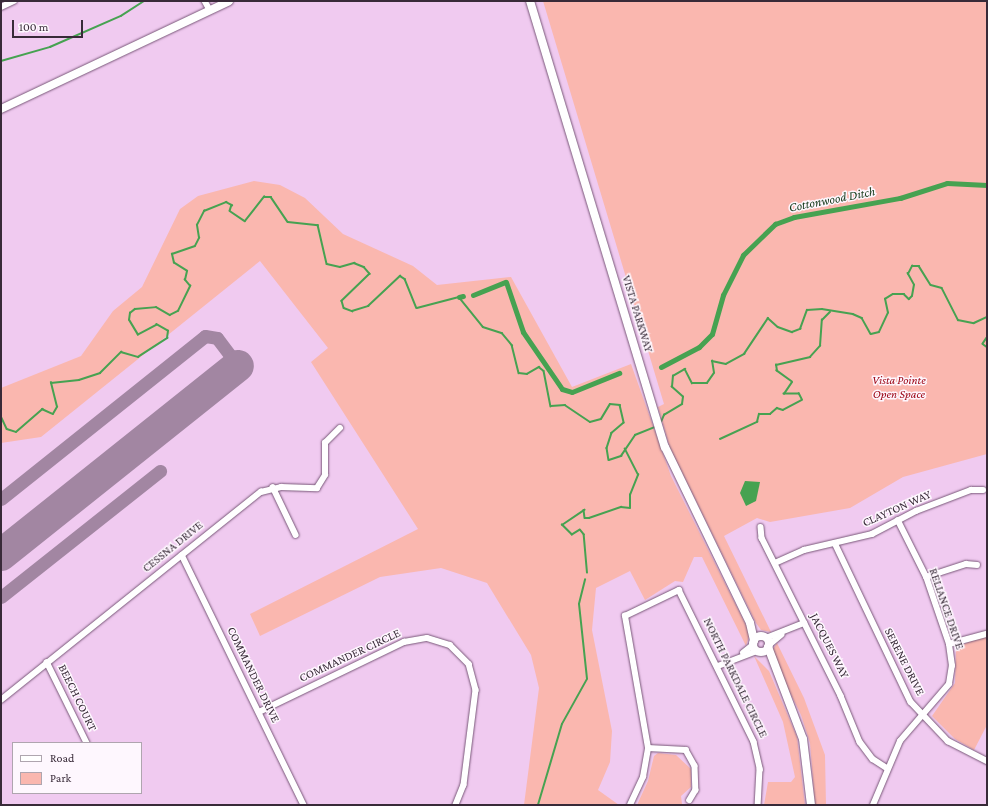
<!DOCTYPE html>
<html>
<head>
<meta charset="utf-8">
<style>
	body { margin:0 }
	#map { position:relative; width:988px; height:806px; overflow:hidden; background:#f0caf0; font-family:"Crimson Pro",serif }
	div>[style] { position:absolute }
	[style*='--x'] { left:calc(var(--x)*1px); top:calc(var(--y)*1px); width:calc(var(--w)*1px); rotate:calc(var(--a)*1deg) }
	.green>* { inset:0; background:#fab7af }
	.water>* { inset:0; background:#46a251 }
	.stream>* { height:1.5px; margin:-0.75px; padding:0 0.75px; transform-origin:0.75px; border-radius:0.75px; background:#46a251 }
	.canal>* { height:5px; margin:-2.5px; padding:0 2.5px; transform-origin:2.5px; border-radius:2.5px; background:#46a251 }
	.taxiway>* { height:13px; margin:-6.5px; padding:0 6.5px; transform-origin:6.5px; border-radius:6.5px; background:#a286a2 }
	.runway>* { height:32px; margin:-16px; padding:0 16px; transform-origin:16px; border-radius:16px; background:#a286a2 }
	.roads { filter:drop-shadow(0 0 1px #795879) drop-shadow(0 0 1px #795879) }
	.street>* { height:5.5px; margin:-2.75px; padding:0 2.75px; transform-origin:2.75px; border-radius:2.75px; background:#fff }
	.secondary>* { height:8px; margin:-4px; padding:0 4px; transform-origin:4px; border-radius:4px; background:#fff }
	.secondary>.ring { margin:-4px; padding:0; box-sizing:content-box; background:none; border:8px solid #fff; border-radius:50% }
	span { translate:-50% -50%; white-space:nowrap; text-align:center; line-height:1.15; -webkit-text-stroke:3px #fef7fe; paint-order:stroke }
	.street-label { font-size:12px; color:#382a38 }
	.park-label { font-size:12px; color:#9c0413; font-style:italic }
	.water-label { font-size:13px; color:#143919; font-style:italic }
	.frame { position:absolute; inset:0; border:2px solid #382a38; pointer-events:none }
	.legend { position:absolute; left:12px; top:742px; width:130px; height:52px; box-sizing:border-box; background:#fef7fe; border:1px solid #afa5af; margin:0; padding:5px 7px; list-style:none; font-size:12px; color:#382a38 }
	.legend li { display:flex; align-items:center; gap:8px; height:20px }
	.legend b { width:20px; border:1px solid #afa5af }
	.scale { position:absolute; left:12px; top:20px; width:71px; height:18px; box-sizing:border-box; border:2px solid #382a38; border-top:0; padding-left:5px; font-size:12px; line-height:14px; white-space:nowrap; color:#382a38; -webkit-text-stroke:3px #fef7fe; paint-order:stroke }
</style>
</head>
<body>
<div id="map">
	<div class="green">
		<i style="clip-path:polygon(543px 1px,987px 1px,987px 454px,903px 477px,850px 508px,770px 522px,757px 518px,724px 536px,771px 632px,761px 630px,756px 623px,670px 448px,658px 407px,664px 404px)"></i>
		<i style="clip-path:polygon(254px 181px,280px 185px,305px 198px,343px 234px,413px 266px,437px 285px,511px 277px,572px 387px,631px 364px,671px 476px,750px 633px,746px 646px,702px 557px,694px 557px,683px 582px,675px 581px,645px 600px,630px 571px,596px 588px,592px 630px,612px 731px,610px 762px,598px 790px,619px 805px,524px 805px,539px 688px,531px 655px,487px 583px,441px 568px,380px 577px,260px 636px,250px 614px,418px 529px,311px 362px,328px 348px,260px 261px,41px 437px,1px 443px,1px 388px,81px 356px,113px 311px,142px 287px,180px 209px,198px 196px)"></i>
		<i style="clip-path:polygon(987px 633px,987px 725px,974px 750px,955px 739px,932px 716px,955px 683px,956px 648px)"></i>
		<i style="clip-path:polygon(777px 643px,804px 698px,825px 755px,826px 805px,815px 805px,810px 743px,801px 715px,775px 662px,773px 649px)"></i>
		<i style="clip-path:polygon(754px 656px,769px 671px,797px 737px,805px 805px,764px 805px,768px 782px,791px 782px,795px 777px,783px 722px)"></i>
		<i style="clip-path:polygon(658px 753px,676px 755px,691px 769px,691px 787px,681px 796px,682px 804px,637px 805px,648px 781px,654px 756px)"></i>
	</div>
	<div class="water">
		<i style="clip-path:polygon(745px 481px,760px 482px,756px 501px,746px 506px,740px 493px)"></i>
	</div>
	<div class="stream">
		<i style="--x:1;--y:61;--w:51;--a:-15.9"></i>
		<i style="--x:50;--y:47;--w:77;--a:-23.6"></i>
		<i style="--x:121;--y:16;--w:27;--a:-33"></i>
		<i style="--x:987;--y:338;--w:7;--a:124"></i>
		<i style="--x:983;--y:344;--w:5;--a:37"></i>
		<i style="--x:1;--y:416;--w:14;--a:65"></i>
		<i style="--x:7;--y:429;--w:9;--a:18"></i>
		<i style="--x:16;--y:432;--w:35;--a:-41"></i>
		<i style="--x:42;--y:409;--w:12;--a:24"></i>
		<i style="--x:53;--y:414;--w:8;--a:-60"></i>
		<i style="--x:57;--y:407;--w:25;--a:-104"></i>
		<i style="--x:51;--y:383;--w:28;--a:-6"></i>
		<i style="--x:79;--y:380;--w:22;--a:-18"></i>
		<i style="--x:100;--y:373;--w:30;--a:-45"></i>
		<i style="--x:121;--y:352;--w:18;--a:16"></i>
		<i style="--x:138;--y:357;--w:35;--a:-33"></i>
		<i style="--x:167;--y:338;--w:7;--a:-82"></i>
		<i style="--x:168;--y:331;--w:13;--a:-151"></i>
		<i style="--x:157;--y:325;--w:21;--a:152"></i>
		<i style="--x:138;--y:335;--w:17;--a:-121"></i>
		<i style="--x:129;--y:320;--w:7;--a:-82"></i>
		<i style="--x:130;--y:313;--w:6;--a:-39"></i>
		<i style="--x:135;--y:309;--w:21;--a:-5"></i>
		<i style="--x:156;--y:307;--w:16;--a:30"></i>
		<i style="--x:170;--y:315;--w:9;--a:-27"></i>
		<i style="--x:178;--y:311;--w:28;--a:-64"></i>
		<i style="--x:190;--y:286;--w:8;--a:-130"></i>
		<i style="--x:185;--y:280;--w:9;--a:-77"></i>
		<i style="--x:187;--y:271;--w:15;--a:-148"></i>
		<i style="--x:174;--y:263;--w:9;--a:-103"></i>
		<i style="--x:172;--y:254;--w:24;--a:-19"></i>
		<i style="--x:195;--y:246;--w:9;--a:-63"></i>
		<i style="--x:199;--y:238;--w:13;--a:-99"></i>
		<i style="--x:197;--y:225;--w:16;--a:-63"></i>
		<i style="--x:204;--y:211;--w:24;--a:-22"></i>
		<i style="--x:226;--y:202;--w:7;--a:27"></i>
		<i style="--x:232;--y:205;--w:6;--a:108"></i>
		<i style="--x:230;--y:211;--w:18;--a:34"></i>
		<i style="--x:245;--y:221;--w:31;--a:-52"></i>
		<i style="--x:264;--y:197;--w:7;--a:0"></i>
		<i style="--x:271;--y:197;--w:30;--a:56"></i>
		<i style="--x:288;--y:222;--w:30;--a:6"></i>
		<i style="--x:318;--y:225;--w:40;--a:77"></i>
		<i style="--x:327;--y:264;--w:13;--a:13"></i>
		<i style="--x:340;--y:267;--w:15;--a:-16"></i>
		<i style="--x:354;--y:263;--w:11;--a:22"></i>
		<i style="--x:364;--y:267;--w:9;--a:49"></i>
		<i style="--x:370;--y:274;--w:39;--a:136"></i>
		<i style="--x:342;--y:301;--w:7;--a:74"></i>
		<i style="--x:344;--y:308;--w:9;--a:21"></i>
		<i style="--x:352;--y:311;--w:17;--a:-17"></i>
		<i style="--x:368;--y:306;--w:44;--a:-43.2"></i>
		<i style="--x:400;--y:276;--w:6;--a:31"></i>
		<i style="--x:405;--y:279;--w:31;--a:68"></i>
		<i style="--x:417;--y:308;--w:43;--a:-14.7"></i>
		<i style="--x:459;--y:297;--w:38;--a:51"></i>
		<i style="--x:483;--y:327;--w:20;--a:18"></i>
		<i style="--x:502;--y:333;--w:16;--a:50"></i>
		<i style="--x:512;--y:345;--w:29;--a:76"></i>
		<i style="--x:519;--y:373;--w:8;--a:7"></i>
		<i style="--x:527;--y:374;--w:14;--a:-30"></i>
		<i style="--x:539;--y:367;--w:6;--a:39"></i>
		<i style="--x:544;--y:371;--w:36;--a:79"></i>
		<i style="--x:551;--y:406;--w:14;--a:-4"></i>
		<i style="--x:565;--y:405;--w:30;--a:34"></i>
		<i style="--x:590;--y:422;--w:11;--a:-15"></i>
		<i style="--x:601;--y:419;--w:17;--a:-59"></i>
		<i style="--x:610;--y:404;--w:10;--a:6"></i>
		<i style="--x:620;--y:405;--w:18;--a:77"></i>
		<i style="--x:624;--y:423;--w:16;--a:140"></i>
		<i style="--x:612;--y:433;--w:16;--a:108"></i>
		<i style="--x:607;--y:448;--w:12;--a:81"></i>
		<i style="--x:609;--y:460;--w:13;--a:-18"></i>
		<i style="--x:621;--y:456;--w:25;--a:-56"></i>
		<i style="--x:635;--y:435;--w:22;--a:-22"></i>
		<i style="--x:661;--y:422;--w:8;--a:-67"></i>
		<i style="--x:664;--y:415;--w:21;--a:-31"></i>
		<i style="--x:682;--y:404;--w:7;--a:-82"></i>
		<i style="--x:683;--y:397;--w:15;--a:-138"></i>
		<i style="--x:672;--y:387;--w:11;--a:-85"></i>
		<i style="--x:673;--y:376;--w:14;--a:-30"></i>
		<i style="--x:685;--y:369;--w:16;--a:63"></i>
		<i style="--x:692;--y:383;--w:15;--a:0"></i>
		<i style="--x:707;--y:383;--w:12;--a:-55"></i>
		<i style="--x:714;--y:373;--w:12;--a:-99"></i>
		<i style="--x:712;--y:361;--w:14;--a:12"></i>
		<i style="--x:726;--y:364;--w:21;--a:-29"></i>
		<i style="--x:744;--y:354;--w:43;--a:-56.3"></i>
		<i style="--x:768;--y:318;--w:13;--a:42"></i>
		<i style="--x:778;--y:327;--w:15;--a:20"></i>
		<i style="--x:792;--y:332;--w:9;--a:-21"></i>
		<i style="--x:800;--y:329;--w:20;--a:-70"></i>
		<i style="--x:807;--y:310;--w:15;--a:-4"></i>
		<i style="--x:822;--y:309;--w:31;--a:9"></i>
		<i style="--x:853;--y:314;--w:10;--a:24"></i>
		<i style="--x:862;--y:318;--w:18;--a:61"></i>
		<i style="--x:871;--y:334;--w:8;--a:-14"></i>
		<i style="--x:879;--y:332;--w:21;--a:-65"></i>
		<i style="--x:888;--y:313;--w:14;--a:-102"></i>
		<i style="--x:885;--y:299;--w:9;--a:-32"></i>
		<i style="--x:893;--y:294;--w:11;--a:0"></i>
		<i style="--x:904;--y:294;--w:7;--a:45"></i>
		<i style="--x:909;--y:299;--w:4;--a:-45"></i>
		<i style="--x:912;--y:296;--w:11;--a:-80"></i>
		<i style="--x:914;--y:285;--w:13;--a:-119"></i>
		<i style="--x:908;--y:274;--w:9;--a:-63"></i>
		<i style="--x:912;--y:266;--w:7;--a:0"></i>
		<i style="--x:919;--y:266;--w:22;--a:58"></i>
		<i style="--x:931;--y:285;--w:11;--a:15"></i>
		<i style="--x:942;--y:288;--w:36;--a:63"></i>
		<i style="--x:958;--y:320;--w:16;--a:11"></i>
		<i style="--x:974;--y:323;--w:14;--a:-25"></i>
		<i style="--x:720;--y:439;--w:41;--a:-24.7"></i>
		<i style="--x:757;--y:422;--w:8;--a:-76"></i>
		<i style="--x:759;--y:414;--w:11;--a:0"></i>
		<i style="--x:770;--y:414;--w:9;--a:-41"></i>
		<i style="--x:777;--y:408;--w:6;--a:18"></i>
		<i style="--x:783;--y:410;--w:21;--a:-28"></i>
		<i style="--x:802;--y:400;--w:7;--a:-117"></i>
		<i style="--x:799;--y:394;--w:15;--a:180"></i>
		<i style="--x:784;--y:394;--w:14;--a:-56"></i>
		<i style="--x:792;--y:382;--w:19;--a:-144"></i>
		<i style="--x:777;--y:371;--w:6;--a:-99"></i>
		<i style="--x:776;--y:365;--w:35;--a:-13"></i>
		<i style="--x:810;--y:357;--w:15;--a:-48"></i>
		<i style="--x:820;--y:346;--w:26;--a:-86"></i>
		<i style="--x:822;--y:320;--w:11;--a:-45"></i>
		<i style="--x:587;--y:573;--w:38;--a:-95"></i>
		<i style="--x:584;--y:535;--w:6;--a:-129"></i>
		<i style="--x:580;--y:530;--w:9;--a:148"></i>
		<i style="--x:572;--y:535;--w:14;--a:-135"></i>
		<i style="--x:562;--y:525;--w:27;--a:-34"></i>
		<i style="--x:584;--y:510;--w:8;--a:83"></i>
		<i style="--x:585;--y:518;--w:4;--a:0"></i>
		<i style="--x:589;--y:518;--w:34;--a:-19"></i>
		<i style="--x:621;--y:507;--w:9;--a:6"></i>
		<i style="--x:630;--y:508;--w:13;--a:-90"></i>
		<i style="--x:630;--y:495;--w:22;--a:-68"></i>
		<i style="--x:638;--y:475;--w:29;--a:-117"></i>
		<i style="--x:538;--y:805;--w:84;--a:-73.5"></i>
		<i style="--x:562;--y:724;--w:51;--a:-60.9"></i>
		<i style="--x:587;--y:679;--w:75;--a:-96.1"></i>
		<i style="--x:579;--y:604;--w:25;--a:-76"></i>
	</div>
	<div class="canal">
		<i style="--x:473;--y:295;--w:35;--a:-22"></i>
		<i style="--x:506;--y:282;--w:53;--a:71.2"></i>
		<i style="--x:523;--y:332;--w:69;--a:55.6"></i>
		<i style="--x:562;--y:389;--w:10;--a:17"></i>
		<i style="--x:572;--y:392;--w:51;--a:-22"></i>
		<i style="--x:459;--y:297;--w:4;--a:-14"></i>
		<i style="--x:661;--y:367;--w:43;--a:-27.8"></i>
		<i style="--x:699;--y:347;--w:18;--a:-45"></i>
		<i style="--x:712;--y:334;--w:41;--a:-74.2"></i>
		<i style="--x:723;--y:295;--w:45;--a:-63.4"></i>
		<i style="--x:743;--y:255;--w:45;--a:-44.1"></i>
		<i style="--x:775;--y:224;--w:20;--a:-20"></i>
		<i style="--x:794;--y:217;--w:108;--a:-10.2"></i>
		<i style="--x:900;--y:198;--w:49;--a:-17.7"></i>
		<i style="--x:947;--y:183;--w:40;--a:2.9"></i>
	</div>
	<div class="taxiway">
		<i style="--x:1;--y:499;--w:261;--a:-38.6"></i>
		<i style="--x:205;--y:336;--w:12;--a:9"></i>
		<i style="--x:217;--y:338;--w:35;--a:53"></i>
		<i style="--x:1;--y:597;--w:203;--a:-38.4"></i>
	</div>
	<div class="runway">
		<i style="--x:1;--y:555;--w:303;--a:-38.6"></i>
	</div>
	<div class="roads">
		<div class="street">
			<i style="--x:205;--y:1;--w:10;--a:61"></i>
			<i style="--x:1;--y:7;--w:14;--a:-25"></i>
			<i style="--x:273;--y:487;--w:53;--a:64.4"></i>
			<i style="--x:761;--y:527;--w:11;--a:85"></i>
			<i style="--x:762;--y:538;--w:177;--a:63.4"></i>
			<i style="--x:841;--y:696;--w:50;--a:67.6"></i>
			<i style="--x:860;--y:742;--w:21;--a:53"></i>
			<i style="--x:873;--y:759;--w:17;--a:33"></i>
			<i style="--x:835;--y:543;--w:176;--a:64.5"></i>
			<i style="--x:911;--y:702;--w:54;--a:46.5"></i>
			<i style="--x:948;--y:741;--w:44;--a:27.1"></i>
			<i style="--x:182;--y:555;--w:278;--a:64"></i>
			<i style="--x:775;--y:563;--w:32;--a:-24"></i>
			<i style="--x:804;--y:550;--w:70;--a:-13.2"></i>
			<i style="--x:872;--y:534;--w:50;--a:-27.6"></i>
			<i style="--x:916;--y:511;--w:59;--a:-20.9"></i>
			<i style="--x:971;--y:490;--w:12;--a:0"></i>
			<i style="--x:926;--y:577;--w:42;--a:-18"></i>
			<i style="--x:966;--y:564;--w:11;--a:5"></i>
			<i style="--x:766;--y:638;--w:41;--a:-21.5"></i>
			<i style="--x:949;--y:644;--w:39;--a:-15"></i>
			<i style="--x:769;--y:645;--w:16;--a:-40"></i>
			<i style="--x:743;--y:653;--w:14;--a:-39"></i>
			<i style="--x:47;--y:662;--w:90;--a:63.7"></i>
			<i style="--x:718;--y:666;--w:42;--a:-21"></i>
			<i style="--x:1;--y:700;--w:333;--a:-38.7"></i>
			<i style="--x:261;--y:492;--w:21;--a:-14"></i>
			<i style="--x:281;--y:487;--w:36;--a:2"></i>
			<i style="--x:317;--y:488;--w:15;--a:-58"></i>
			<i style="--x:325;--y:475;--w:32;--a:-90"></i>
			<i style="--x:325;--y:443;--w:21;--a:-45"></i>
			<i style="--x:259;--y:712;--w:161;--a:-25.8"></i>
			<i style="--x:404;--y:642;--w:23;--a:-10"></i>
			<i style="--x:427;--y:638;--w:24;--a:17"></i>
			<i style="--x:450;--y:645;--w:27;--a:45"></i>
			<i style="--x:469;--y:664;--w:27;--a:75"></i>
			<i style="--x:476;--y:690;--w:96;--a:97.2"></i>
			<i style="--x:464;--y:785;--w:22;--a:112"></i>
			<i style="--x:648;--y:748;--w:38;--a:3"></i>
			<i style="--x:686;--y:750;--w:18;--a:61"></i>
			<i style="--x:695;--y:766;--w:24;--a:88"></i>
			<i style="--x:696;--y:790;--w:12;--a:121"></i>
			<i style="--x:630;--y:805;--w:31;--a:-65"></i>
			<i style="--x:643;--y:777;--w:29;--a:-80"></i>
			<i style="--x:648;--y:748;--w:134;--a:-99.9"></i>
			<i style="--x:625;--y:616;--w:60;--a:-25.7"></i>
			<i style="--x:679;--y:590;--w:169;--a:63.7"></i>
			<i style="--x:754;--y:742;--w:28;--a:77"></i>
			<i style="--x:760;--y:769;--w:36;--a:93"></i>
			<i style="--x:873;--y:805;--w:69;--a:-67.1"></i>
			<i style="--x:900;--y:741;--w:75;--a:-49.3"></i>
			<i style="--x:949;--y:684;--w:18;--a:-81"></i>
			<i style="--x:952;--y:666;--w:22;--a:-98"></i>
			<i style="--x:949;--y:644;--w:71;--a:-108.9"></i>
			<i style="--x:926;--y:577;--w:63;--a:-116.6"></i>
		</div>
		<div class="secondary">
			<i style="--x:530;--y:1;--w:466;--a:73.2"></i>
			<i style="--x:665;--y:447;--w:195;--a:64.2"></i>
			<i style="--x:750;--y:623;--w:18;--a:77"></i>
			<i style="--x:1;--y:109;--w:252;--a:-25.3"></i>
			<i class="ring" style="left:753px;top:636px;width:8px;height:8px"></i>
			<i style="--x:768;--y:647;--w:98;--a:69.2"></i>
			<i style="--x:803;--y:739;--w:66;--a:83.1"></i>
		</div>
	</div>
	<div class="street-label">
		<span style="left:637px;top:314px;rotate:73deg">VISTA PARKWAY</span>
		<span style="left:897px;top:509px;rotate:-24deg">CLAYTON WAY</span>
		<span style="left:173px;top:547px;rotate:-39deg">CESSNA DRIVE</span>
		<span style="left:946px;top:609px;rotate:71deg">RELIANCE DRIVE</span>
		<span style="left:829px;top:646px;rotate:63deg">JACQUES WAY</span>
		<span style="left:350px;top:656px;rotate:-25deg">COMMANDER CIRCLE</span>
		<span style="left:904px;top:662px;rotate:63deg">SERENE DRIVE</span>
		<span style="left:253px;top:675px;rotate:64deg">COMMANDER DRIVE</span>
		<span style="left:735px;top:678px;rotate:64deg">NORTH PARKDALE CIRCLE</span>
		<span style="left:77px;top:698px;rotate:64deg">BEECH COURT</span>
	</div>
	<div class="park-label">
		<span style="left:899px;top:388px">Vista Pointe<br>Open Space</span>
	</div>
	<div class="water-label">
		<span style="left:832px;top:200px;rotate:-11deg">Cottonwood Ditch</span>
	</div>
	<div class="frame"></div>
	<ul class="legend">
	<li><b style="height:5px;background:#fff"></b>Road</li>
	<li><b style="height:11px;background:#fab7af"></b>Park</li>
	</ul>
	<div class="scale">100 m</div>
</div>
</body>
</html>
